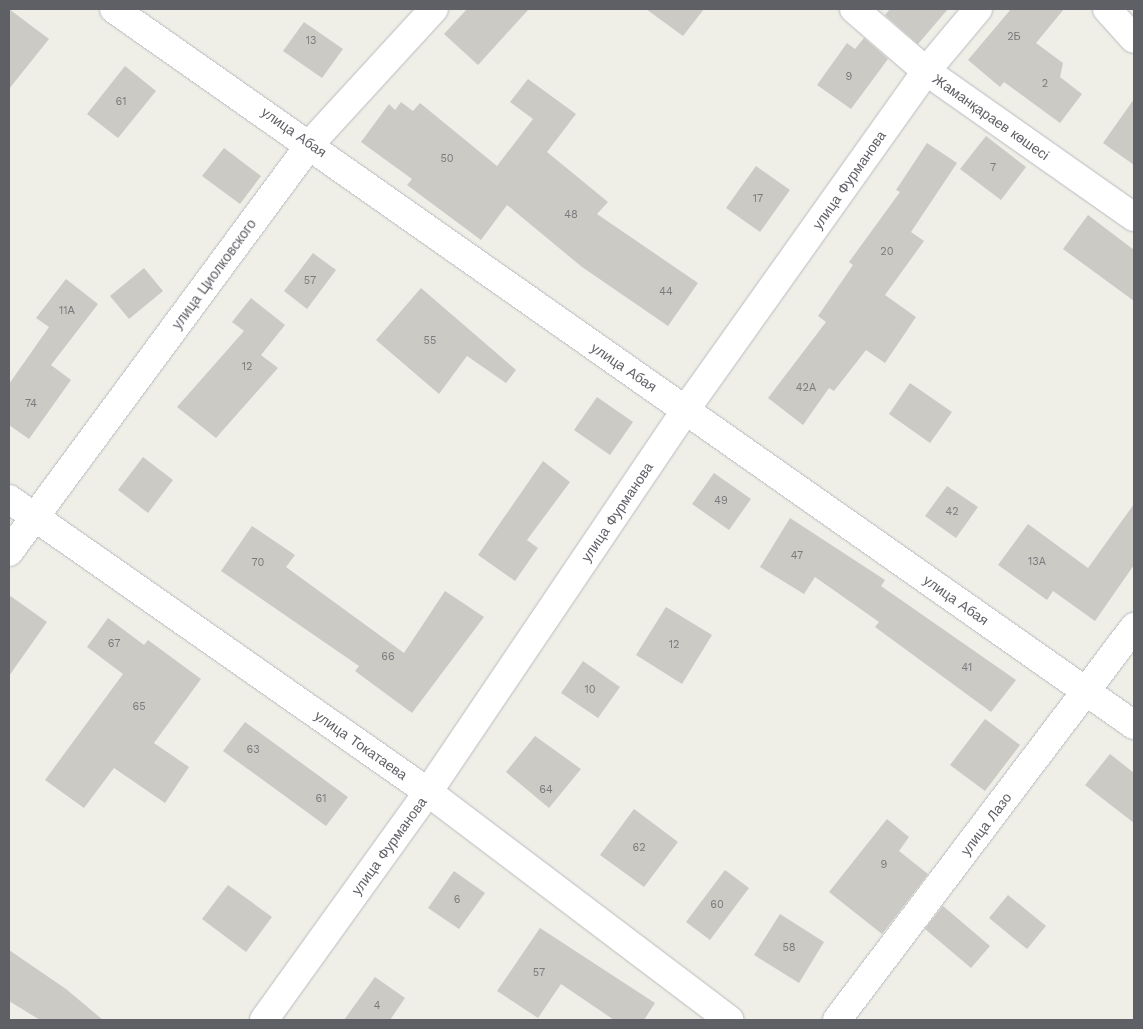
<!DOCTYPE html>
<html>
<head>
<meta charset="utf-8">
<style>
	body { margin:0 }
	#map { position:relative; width:1143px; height:1029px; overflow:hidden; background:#efefe7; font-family:"Work Sans",sans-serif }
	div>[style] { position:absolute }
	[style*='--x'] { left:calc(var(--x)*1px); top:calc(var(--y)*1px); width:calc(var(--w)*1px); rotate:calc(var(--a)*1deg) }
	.building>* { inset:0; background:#cbcac4 }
	.roads { filter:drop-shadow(0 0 1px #b9bac0) drop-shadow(0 0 1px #b9bac0) }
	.street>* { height:28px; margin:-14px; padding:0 14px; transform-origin:14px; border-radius:14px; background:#fff }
	.secondary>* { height:28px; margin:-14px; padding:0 14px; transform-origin:14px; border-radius:14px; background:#fff }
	span { translate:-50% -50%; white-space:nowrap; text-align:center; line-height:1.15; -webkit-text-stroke:4.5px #fff; paint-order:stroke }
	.number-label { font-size:11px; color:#7a7a7e }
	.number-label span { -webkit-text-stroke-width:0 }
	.street-label { font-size:14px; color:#5f6066 }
	.frame { position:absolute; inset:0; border:10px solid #5f6066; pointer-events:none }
</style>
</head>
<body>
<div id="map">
	<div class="building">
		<i style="clip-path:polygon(9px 9px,49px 39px,9px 89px)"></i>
		<i style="clip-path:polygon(467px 9px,529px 9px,478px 65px,444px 34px)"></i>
		<i style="clip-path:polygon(646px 9px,704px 9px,683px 36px)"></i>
		<i style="clip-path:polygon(890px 9px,948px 9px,918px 44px,885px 15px)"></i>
		<i style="clip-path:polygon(1011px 9px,1064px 9px,1036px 43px,1063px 63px,1060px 77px,1082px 94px,1060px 123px,1004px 82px,1000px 87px,968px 60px)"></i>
		<i style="clip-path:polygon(304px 22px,343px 49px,322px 78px,283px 51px)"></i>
		<i style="clip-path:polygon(864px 38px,888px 59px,851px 109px,817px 85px,847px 43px,855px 49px)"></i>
		<i style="clip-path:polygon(125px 66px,156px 91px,118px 138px,87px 114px)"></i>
		<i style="clip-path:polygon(528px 79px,576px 114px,547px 152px,608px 202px,597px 214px,698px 283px,668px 326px,582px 267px,507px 205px,481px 240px,407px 185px,412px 179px,361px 142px,389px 104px,395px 110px,401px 102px,413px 111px,420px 103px,497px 166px,533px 119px,510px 102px)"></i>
		<i style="clip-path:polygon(1134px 99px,1134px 165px,1103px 143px)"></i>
		<i style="clip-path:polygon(986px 136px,1026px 167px,1001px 200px,960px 169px)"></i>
		<i style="clip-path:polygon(927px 143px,957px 163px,911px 232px,924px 241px,885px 295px,916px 317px,885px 363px,866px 350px,834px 391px,829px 388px,803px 425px,768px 398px,826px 322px,818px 316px,853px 265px,849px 262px,900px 192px,896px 190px)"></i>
		<i style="clip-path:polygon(224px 148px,261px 176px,240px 204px,202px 176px)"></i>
		<i style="clip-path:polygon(756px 166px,790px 190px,760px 232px,726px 208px)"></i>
		<i style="clip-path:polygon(1088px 215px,1134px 250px,1134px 301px,1063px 249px)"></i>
		<i style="clip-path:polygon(313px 253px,336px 270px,307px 309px,284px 291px)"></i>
		<i style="clip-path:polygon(144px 268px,163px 291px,129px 319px,110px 296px)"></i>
		<i style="clip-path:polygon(66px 279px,98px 304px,51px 365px,71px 380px,29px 439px,9px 425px,9px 384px,49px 327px,36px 318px)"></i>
		<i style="clip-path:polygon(421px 288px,516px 370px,506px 383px,467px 356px,439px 394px,376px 340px)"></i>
		<i style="clip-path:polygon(251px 298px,285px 325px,261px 355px,278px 368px,216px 438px,177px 407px,244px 331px,232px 322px)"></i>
		<i style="clip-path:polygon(910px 383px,952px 412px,930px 443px,889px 414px)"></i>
		<i style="clip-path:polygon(597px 397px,633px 422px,610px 455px,574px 430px)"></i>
		<i style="clip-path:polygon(143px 457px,173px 480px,148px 513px,118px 490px)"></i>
		<i style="clip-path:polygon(543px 461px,570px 482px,527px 540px,538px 548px,515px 581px,478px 555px)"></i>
		<i style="clip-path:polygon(714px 473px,751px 499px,729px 530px,692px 504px)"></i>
		<i style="clip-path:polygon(947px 486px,978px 507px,956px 538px,925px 516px)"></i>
		<i style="clip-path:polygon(1134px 504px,1134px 565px,1095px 621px,1053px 591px,1047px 600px,998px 565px,1028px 524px,1088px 568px)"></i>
		<i style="clip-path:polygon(790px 518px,885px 580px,881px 586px,1016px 680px,991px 712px,875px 627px,879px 622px,815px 577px,804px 594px,760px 567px)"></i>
		<i style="clip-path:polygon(252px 526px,295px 555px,286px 567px,404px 653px,445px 591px,484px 617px,412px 713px,355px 671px,359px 666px,221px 571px)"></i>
		<i style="clip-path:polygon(9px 595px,47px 622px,9px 676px)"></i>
		<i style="clip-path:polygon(666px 607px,712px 635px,682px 684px,636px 655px)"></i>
		<i style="clip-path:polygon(108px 618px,144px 645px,148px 640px,201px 679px,154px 743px,189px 767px,165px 803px,114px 768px,84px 808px,45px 780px,123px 674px,87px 647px)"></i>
		<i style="clip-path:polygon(583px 661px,620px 687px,598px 718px,561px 693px)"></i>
		<i style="clip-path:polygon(985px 719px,1020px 745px,985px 791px,950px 765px)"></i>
		<i style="clip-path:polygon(245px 722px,348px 797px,326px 826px,223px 751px)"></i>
		<i style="clip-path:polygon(535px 736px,581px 769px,549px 808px,506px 772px)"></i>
		<i style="clip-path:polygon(1110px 754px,1134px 773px,1134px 823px,1085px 785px)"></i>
		<i style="clip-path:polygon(634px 809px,678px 842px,644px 887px,600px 855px)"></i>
		<i style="clip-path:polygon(887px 819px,909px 837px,899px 851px,928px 874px,882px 934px,829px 892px)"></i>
		<i style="clip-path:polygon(725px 870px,749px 888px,710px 940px,686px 922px)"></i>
		<i style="clip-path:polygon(454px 871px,485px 893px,459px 929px,428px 908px)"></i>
		<i style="clip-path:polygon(228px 885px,272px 917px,246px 952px,202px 919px)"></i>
		<i style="clip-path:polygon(1008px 895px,1046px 926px,1027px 949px,989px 918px)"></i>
		<i style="clip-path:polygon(943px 906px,990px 946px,971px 968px,925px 929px)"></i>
		<i style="clip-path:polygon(780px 914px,824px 942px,799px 983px,754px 955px)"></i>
		<i style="clip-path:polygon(540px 928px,655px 1003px,644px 1020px,614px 1020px,561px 984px,538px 1018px,497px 991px)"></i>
		<i style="clip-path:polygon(9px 950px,66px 989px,103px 1020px,40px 1020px,9px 1001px)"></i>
		<i style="clip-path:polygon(375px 977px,405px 998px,390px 1020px,344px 1020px)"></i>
	</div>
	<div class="roads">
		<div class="street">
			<i style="--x:854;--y:9;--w:95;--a:40.7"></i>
			<i style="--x:926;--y:71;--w:254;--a:35.1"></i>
			<i style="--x:1107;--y:9;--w:40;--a:48"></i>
			<i style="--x:9;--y:499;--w:511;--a:34.96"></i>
			<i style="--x:428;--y:792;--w:378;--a:37.1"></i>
			<i style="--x:9;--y:552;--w:508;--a:-53.56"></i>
			<i style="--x:311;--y:143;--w:182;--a:-47.5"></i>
			<i style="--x:264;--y:1020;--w:281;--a:-54.3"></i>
			<i style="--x:428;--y:792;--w:462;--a:-56"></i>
			<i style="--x:686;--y:409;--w:415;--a:-54.6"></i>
			<i style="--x:926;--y:71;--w:81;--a:-50"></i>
			<i style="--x:837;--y:1020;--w:493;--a:-52.9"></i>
		</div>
		<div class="secondary">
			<i style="--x:114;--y:9;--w:1246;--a:35.07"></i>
		</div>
	</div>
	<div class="number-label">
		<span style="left:1014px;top:37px">2Б</span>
		<span style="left:311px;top:41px">13</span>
		<span style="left:849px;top:77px">9</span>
		<span style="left:1045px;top:84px">2</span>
		<span style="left:121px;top:102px">61</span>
		<span style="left:447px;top:159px">50</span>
		<span style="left:993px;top:168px">7</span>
		<span style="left:758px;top:199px">17</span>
		<span style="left:571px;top:215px">48</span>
		<span style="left:887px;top:252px">20</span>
		<span style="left:310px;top:281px">57</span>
		<span style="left:666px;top:292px">44</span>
		<span style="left:67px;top:311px">11А</span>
		<span style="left:430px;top:341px">55</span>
		<span style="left:247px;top:367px">12</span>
		<span style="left:806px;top:388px">42A</span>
		<span style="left:31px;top:404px">74</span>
		<span style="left:721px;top:501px">49</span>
		<span style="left:952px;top:512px">42</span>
		<span style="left:797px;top:556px">47</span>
		<span style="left:1037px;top:562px">13A</span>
		<span style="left:258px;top:563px">70</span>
		<span style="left:114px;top:644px">67</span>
		<span style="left:674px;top:645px">12</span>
		<span style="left:388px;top:657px">66</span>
		<span style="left:967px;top:668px">41</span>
		<span style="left:590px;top:690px">10</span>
		<span style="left:139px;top:707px">65</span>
		<span style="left:253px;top:750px">63</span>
		<span style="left:546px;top:790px">64</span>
		<span style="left:321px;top:799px">61</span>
		<span style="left:639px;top:848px">62</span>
		<span style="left:884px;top:865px">9</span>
		<span style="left:457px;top:900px">6</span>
		<span style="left:717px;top:905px">60</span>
		<span style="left:789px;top:948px">58</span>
		<span style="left:539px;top:973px">57</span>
		<span style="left:377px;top:1006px">4</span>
	</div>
	<div class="street-label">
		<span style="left:991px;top:117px;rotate:35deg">Жаманқараев көшесі</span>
		<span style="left:294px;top:132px;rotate:35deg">улица Абая</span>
		<span style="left:849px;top:180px;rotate:-55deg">улица Фурманова</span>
		<span style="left:214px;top:274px;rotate:-54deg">улица Циолковского</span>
		<span style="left:624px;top:367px;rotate:34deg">улица Абая</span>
		<span style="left:617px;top:512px;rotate:-56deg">улица Фурманова</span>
		<span style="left:956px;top:600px;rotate:35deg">улица Абая</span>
		<span style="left:361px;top:745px;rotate:35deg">улица Токатаева</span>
		<span style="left:986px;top:824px;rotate:-53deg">улица Лазо</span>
		<span style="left:389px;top:846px;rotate:-54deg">улица Фурманова</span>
	</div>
	<div class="frame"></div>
</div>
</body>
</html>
